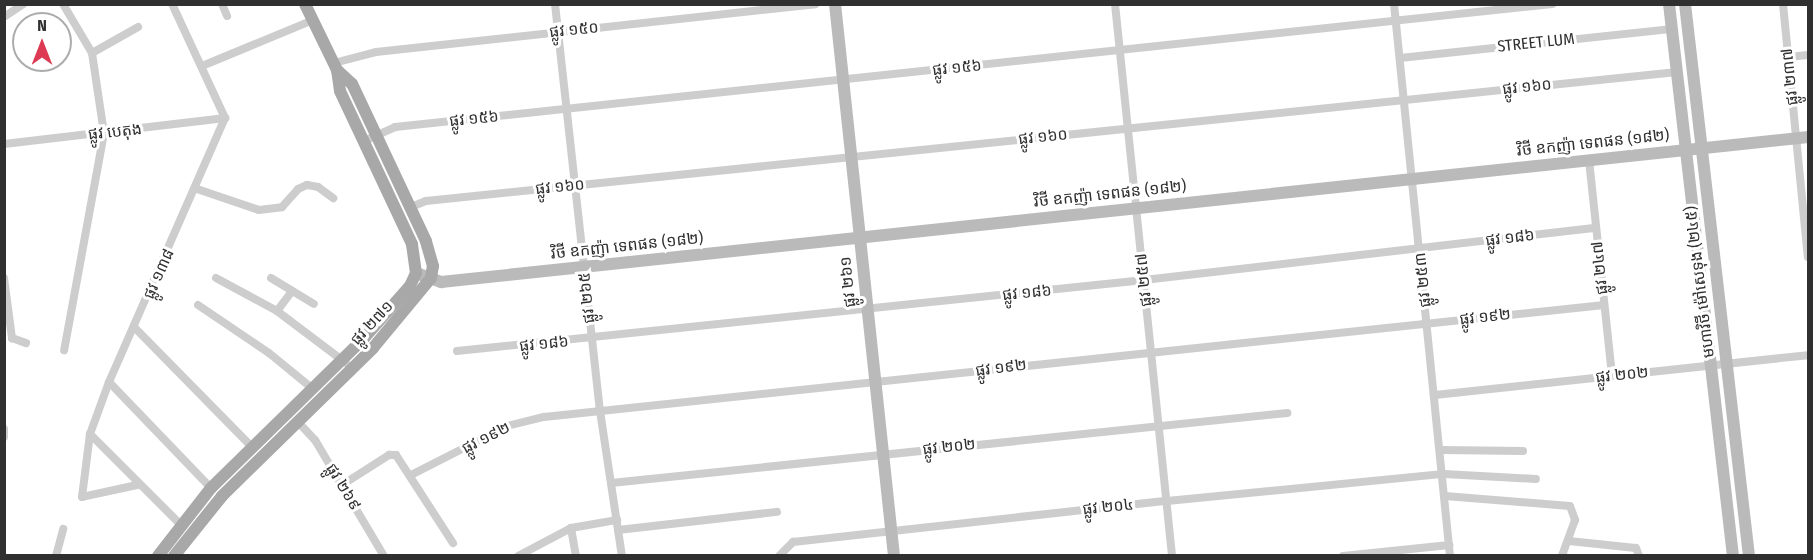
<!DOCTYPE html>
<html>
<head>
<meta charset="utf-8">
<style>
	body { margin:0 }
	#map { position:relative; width:1813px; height:560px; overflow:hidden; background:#fff; font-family:"Fira Sans Condensed","Noto Sans Khmer",sans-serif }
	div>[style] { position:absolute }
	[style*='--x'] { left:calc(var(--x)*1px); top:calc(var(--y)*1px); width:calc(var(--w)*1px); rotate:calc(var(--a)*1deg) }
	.street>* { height:8px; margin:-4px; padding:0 4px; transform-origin:4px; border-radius:4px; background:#cdcdcd }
	.secondary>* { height:12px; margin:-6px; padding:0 6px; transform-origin:6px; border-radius:6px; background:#bababa }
	.primary>* { height:12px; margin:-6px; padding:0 6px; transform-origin:6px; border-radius:6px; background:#a8a8a8 }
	span { translate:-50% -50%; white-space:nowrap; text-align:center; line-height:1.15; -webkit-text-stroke:6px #fff; paint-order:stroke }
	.street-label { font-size:16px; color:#303030 }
	.frame { position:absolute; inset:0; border:6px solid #303030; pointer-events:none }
	.north { position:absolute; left:12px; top:12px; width:60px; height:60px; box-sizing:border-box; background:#fff; border:2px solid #acacac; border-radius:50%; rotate:0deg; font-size:16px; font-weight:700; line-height:24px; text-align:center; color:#303030 }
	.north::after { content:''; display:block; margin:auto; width:21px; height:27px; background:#dd3b53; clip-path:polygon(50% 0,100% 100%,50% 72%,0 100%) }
</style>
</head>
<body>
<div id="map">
	<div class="street">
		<i style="--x:63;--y:4;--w:57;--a:59.4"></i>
		<i style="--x:92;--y:53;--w:81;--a:81.5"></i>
		<i style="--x:104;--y:133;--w:221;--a:100.4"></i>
		<i style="--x:222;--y:4;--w:13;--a:67"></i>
		<i style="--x:555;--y:4;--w:409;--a:83.7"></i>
		<i style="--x:600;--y:411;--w:147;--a:81.4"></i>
		<i style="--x:1115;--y:4;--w:555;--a:84.1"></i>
		<i style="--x:1394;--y:4;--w:555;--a:84.21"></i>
		<i style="--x:1783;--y:4;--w:254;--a:84.4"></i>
		<i style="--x:4;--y:17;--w:23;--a:-34"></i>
		<i style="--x:92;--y:53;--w:53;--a:-29.5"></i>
		<i style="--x:1788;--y:57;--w:20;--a:-6"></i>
		<i style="--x:1400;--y:58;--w:274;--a:-6.1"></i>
		<i style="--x:334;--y:63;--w:43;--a:-14.7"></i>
		<i style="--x:376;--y:52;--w:442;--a:-6.2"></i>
		<i style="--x:202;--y:66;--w:120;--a:-22.5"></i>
		<i style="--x:364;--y:141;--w:34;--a:-24"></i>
		<i style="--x:395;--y:127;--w:1164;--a:-6.07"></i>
		<i style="--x:4;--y:144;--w:223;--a:-6.7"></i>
		<i style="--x:1589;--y:160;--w:217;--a:83.9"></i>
		<i style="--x:197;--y:189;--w:65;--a:18.7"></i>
		<i style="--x:259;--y:210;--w:23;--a:-7"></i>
		<i style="--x:282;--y:207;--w:24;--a:-48"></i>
		<i style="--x:298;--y:189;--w:10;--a:-24"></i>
		<i style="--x:307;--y:185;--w:11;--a:10"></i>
		<i style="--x:318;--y:187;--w:19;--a:36"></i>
		<i style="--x:411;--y:207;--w:16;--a:-22"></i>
		<i style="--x:426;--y:201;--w:1258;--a:-5.89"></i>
		<i style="--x:4;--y:278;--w:61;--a:82.4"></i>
		<i style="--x:12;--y:338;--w:15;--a:20"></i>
		<i style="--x:216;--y:278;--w:69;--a:28.4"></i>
		<i style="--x:277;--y:311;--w:86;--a:37"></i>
		<i style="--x:271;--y:278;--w:50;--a:31.2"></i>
		<i style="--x:198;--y:305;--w:86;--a:34.1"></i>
		<i style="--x:269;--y:353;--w:57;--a:39.3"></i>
		<i style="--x:277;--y:311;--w:25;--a:-53"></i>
		<i style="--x:135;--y:328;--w:167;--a:45.5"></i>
		<i style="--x:457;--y:351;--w:691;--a:-5.9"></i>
		<i style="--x:1144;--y:280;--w:455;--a:-6.6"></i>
		<i style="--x:109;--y:382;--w:147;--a:46.1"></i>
		<i style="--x:1435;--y:395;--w:375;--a:-6.1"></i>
		<i style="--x:298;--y:422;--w:25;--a:47"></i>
		<i style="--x:315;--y:440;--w:135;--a:59.3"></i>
		<i style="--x:4;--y:429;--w:8;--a:90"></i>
		<i style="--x:90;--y:434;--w:127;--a:45"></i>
		<i style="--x:1441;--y:450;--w:82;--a:0.7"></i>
		<i style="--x:411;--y:475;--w:108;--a:-27"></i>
		<i style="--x:507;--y:426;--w:38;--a:-14"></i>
		<i style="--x:544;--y:417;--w:1066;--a:-6.03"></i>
		<i style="--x:611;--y:483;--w:680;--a:-5.91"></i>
		<i style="--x:137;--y:485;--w:56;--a:167.7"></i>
		<i style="--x:82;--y:497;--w:64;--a:-82.8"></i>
		<i style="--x:90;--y:434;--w:55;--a:-69.9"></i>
		<i style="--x:109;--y:382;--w:288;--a:-66.3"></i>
		<i style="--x:225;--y:118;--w:126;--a:-114.9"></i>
		<i style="--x:342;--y:485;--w:56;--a:-32.6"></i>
		<i style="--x:389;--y:455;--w:7;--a:0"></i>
		<i style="--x:396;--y:455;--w:105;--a:57.1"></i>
		<i style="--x:1445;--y:496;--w:125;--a:4.6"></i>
		<i style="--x:1570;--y:506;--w:15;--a:70"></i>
		<i style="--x:1575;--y:520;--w:38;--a:110"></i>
		<i style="--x:571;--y:528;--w:28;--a:80"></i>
		<i style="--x:618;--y:530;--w:160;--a:-6.5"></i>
		<i style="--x:1569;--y:541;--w:67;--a:6"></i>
		<i style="--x:1636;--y:548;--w:9;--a:69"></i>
		<i style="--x:56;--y:556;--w:28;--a:-75"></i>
		<i style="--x:518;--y:556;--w:60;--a:-27.8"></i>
		<i style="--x:571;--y:528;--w:47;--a:-9.9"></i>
		<i style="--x:779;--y:556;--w:20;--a:-45"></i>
		<i style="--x:793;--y:542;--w:376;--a:-6.3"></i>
		<i style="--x:1167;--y:501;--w:278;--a:-5.6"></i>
		<i style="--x:1444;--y:474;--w:92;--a:3.1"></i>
		<i style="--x:1343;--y:556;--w:107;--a:-5.9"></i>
	</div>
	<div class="secondary">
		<i style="--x:835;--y:4;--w:555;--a:83.9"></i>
		<i style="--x:1669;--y:4;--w:556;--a:83.39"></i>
		<i style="--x:1685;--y:4;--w:556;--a:83.39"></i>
		<i style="--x:416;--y:273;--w:27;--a:20"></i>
		<i style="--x:441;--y:282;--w:1375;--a:-6.05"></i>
	</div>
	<div class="primary">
		<i style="--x:158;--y:556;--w:86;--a:-52.1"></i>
		<i style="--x:211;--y:488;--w:214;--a:-44.4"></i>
		<i style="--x:364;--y:338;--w:69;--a:-48.5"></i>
		<i style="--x:410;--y:286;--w:14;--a:-65"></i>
		<i style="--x:416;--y:273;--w:29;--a:-98"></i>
		<i style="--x:412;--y:244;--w:169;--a:-115.2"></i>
		<i style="--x:340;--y:91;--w:21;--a:-98"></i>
		<i style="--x:337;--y:70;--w:73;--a:-115.9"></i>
		<i style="--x:174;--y:556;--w:77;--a:-51.3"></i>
		<i style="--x:222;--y:496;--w:211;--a:-44.4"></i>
		<i style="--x:373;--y:348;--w:91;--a:-50.4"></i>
		<i style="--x:431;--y:278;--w:12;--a:-81"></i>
		<i style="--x:433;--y:266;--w:26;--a:-106"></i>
		<i style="--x:426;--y:241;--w:174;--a:-115.2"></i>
		<i style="--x:352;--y:84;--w:21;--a:-137"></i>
	</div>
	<div class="street-label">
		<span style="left:574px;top:30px;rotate:-6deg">ផ្លូវ ១៥០</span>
		<span style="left:1536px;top:43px;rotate:-6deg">STREET LUM</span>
		<span style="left:957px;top:68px;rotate:-6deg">ផ្លូវ ១៥៦</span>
		<span style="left:1790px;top:77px;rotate:-96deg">ផ្លូវ ២៣៧</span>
		<span style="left:1527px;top:87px;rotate:-6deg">ផ្លូវ ១៦០</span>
		<span style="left:474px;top:119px;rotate:-6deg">ផ្លូវ ១៥៦</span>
		<span style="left:115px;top:132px;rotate:-6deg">ផ្លូវ បេតុង</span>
		<span style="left:1043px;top:137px;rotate:-6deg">ផ្លូវ ១៦០</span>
		<span style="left:1593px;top:143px;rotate:-6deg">វិថី ឧកញ៉ា ទេពផន (១៨២)</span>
		<span style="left:560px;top:187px;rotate:-6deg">ផ្លូវ ១៦០</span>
		<span style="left:1110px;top:194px;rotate:-6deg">វិថី ឧកញ៉ា ទេពផន (១៨២)</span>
		<span style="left:1510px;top:238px;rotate:-7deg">ផ្លូវ ១៨៦</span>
		<span style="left:627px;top:246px;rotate:-6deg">វិថី ឧកញ៉ា ទេពផន (១៨២)</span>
		<span style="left:1600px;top:268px;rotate:-96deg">ផ្លូវ ២៤៧</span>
		<span style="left:159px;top:274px;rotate:-66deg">ផ្លូវ ១៣៨</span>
		<span style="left:1144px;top:280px;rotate:-96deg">ផ្លូវ ២៥៧</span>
		<span style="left:1423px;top:280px;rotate:-96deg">ផ្លូវ ២៥៣</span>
		<span style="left:848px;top:282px;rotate:-96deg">ផ្លូវ ២៦១</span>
		<span style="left:1700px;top:282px;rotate:-97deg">មហាវិថី ម៉ៅសេទុង (២៤៥)</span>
		<span style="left:1027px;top:293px;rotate:-6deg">ផ្លូវ ១៨៦</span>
		<span style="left:587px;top:298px;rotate:-96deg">ផ្លូវ ២៦៥</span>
		<span style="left:1485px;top:317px;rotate:-6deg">ផ្លូវ ១៩២</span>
		<span style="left:372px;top:323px;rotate:-47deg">ផ្លូវ ២៧១</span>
		<span style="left:544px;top:344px;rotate:-6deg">ផ្លូវ ១៨៦</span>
		<span style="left:1001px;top:368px;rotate:-7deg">ផ្លូវ ១៩២</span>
		<span style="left:1622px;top:375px;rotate:-6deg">ផ្លូវ ២០២</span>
		<span style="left:486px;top:438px;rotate:-27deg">ផ្លូវ ១៩២</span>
		<span style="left:949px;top:447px;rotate:-6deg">ផ្លូវ ២០២</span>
		<span style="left:343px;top:487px;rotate:59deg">ផ្លូវ ២៦៩</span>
		<span style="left:1108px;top:507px;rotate:-6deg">ផ្លូវ ២០៤</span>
	</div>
	<div class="frame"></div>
	<div class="north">N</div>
</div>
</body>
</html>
